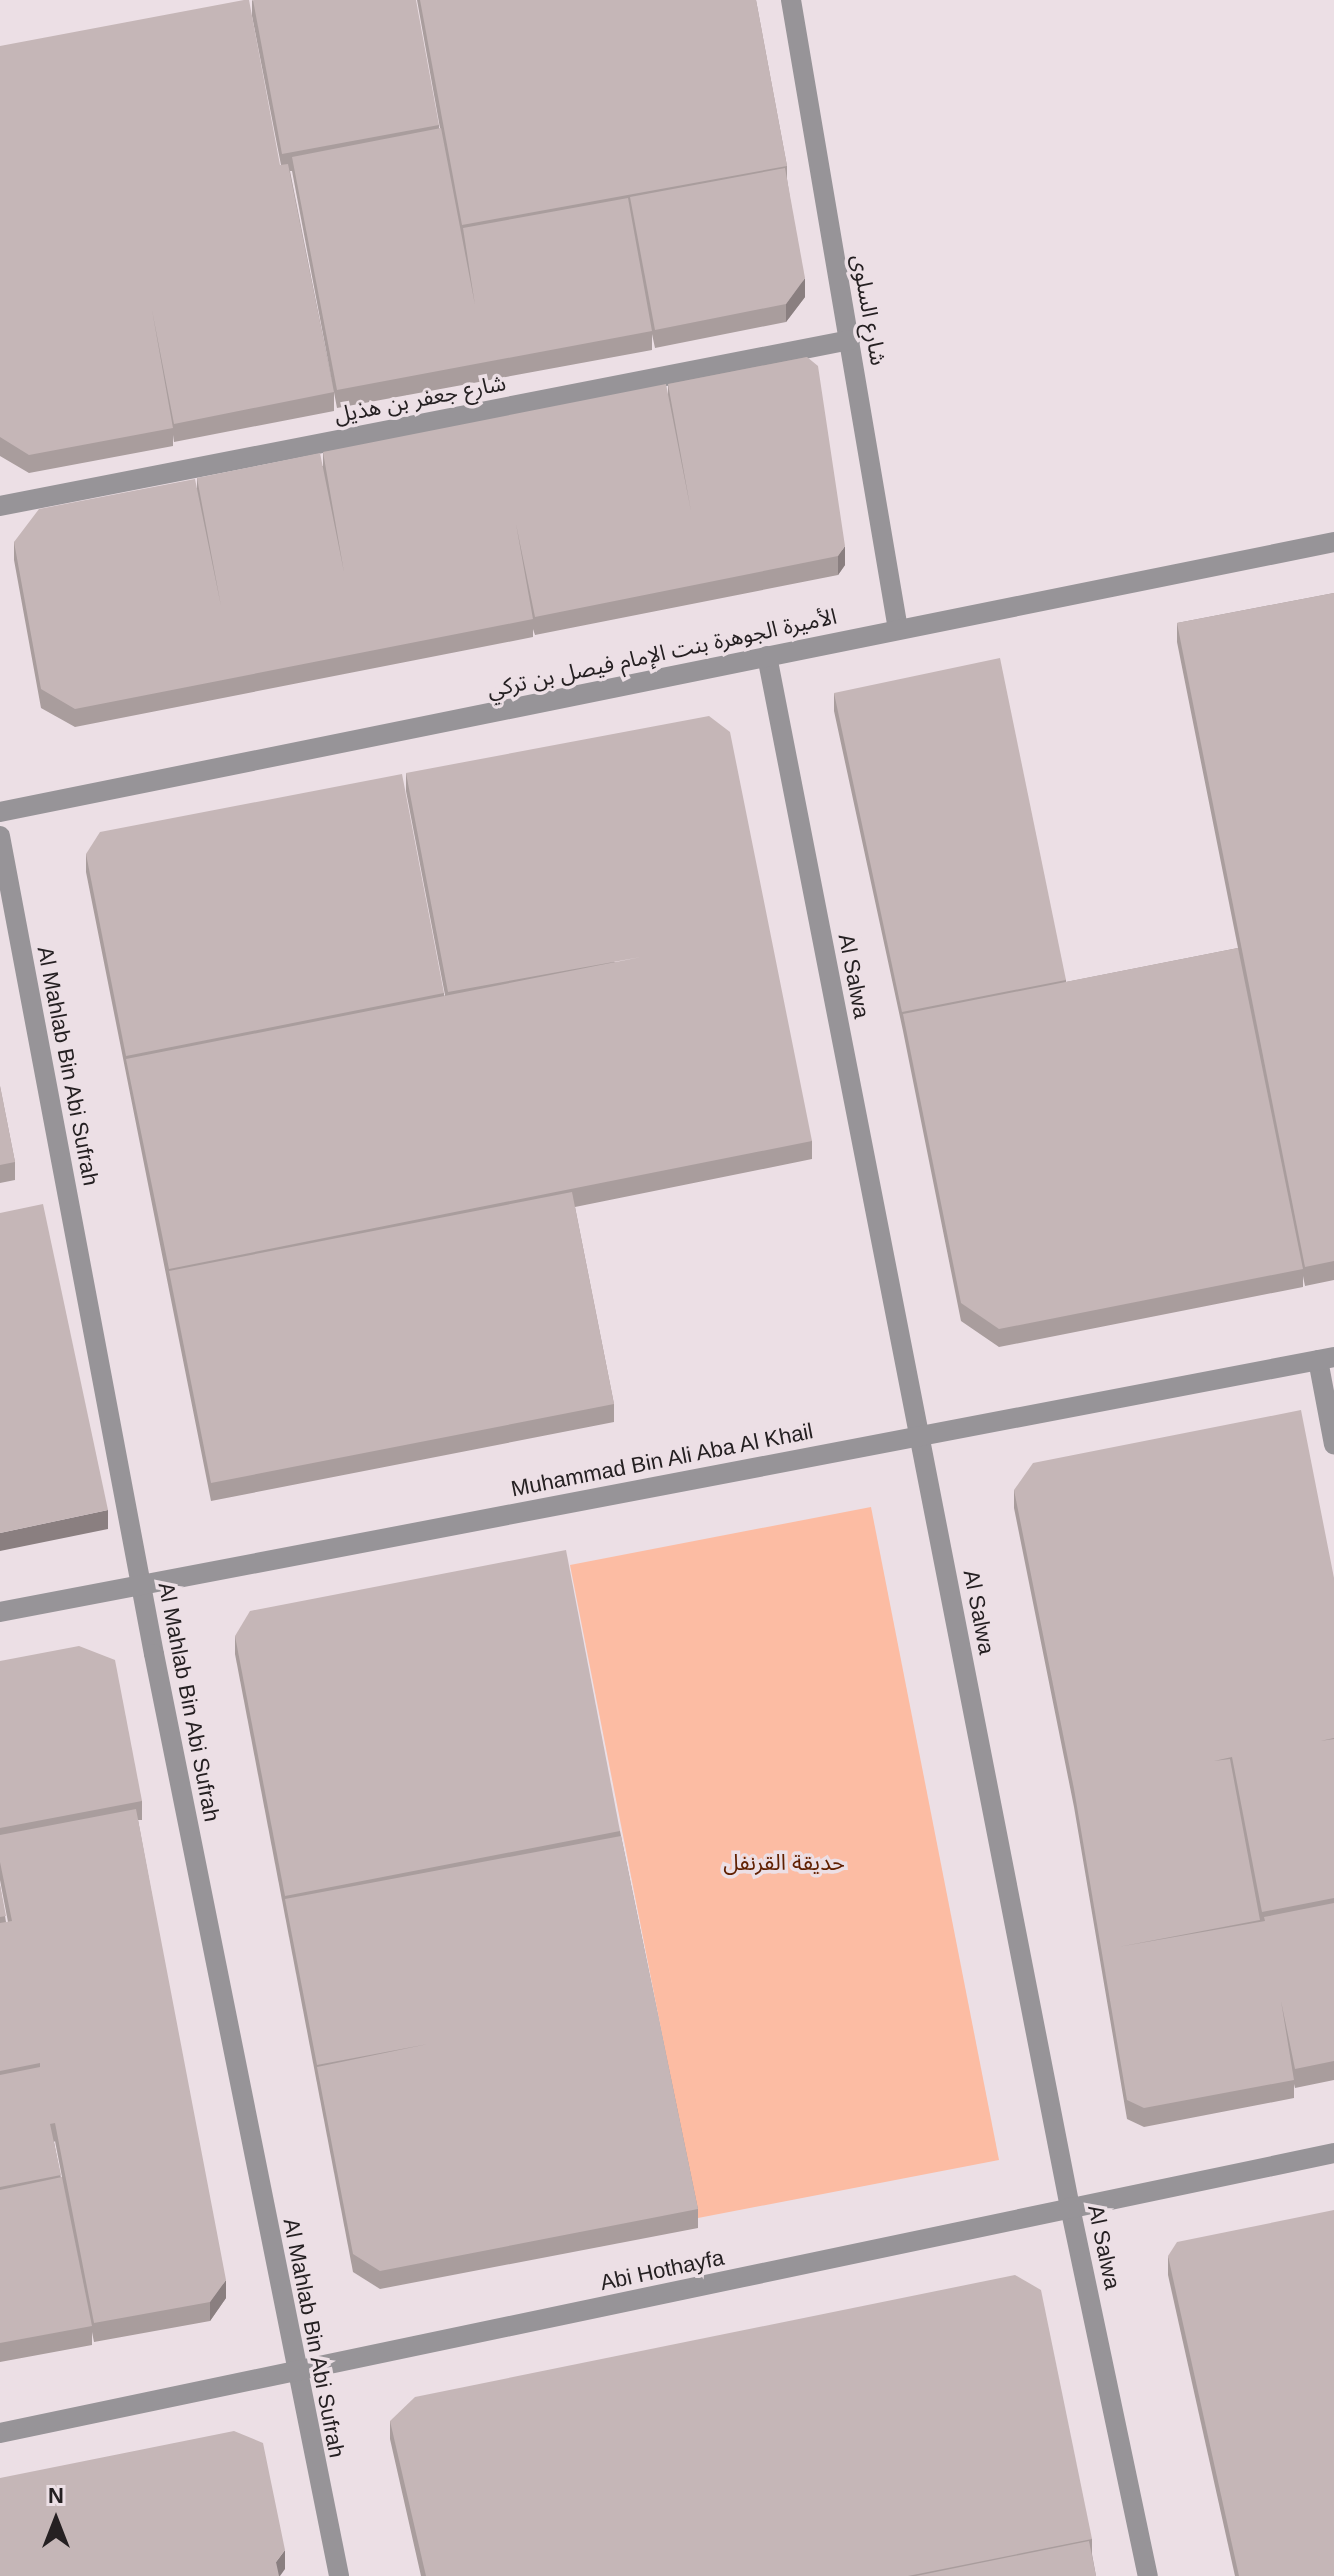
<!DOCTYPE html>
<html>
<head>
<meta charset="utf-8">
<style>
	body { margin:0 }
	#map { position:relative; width:1334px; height:2576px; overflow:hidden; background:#ecdfe5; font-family:Arial,"Noto Sans Arabic",sans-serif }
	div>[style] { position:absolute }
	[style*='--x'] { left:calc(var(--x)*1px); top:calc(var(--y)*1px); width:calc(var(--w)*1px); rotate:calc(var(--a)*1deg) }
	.green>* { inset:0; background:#fcbca3 }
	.minor>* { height:20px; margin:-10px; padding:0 10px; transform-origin:10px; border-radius:10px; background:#979498 }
	.wall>* { inset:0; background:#a99d9d }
	.shaded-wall>* { inset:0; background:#8a7f80 }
	.building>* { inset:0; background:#c5b6b7 }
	span { translate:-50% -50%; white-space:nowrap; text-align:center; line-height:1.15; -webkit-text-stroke:7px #ecdfe5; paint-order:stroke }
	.street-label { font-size:22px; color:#252022 }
	.park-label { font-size:22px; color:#5f1f00 }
	.north { position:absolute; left:16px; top:2480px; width:80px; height:80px; -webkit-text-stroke:6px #ecdfe5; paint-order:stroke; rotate:0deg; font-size:22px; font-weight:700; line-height:32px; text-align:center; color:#252022 }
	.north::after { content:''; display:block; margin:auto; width:28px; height:36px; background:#252022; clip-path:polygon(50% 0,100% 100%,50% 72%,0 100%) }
</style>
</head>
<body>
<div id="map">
	<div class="green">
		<i style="clip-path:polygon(871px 1507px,999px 2160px,698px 2218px,570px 1565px)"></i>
	</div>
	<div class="minor">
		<i style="--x:791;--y:0;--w:638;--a:80.35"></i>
		<i style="--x:0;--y:506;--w:866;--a:-11.05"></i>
		<i style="--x:767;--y:656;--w:1580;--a:78.95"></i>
		<i style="--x:1070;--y:2207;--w:377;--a:78.1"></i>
		<i style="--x:0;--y:812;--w:1361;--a:-11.44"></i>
		<i style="--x:0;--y:836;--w:832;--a:79.34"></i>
		<i style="--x:154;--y:1654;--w:940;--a:78.65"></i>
		<i style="--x:1318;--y:1360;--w:86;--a:79.3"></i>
		<i style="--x:0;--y:1612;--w:1358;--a:-10.82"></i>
		<i style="--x:0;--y:2433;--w:1363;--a:-11.85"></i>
	</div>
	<div class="wall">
		<i style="clip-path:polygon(252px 0,439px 125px,439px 129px,440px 128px,417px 0,756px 0,787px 166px,787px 179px,805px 297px,786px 322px,655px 348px,652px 334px,652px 350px,337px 408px,292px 171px,290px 171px,334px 392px,334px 411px,174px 442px,173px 435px,173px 446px,29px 473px,0 456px,0 46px,280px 165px,281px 165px,252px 16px)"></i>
		<i style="clip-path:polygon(807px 357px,845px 565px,838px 575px,535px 635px,533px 629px,533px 637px,75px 727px,41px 708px,14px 560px,14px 542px,197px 488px,197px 478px,323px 466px,323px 452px,668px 395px,668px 384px)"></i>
		<i style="clip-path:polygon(1334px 593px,1334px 1280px,1305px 1286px,1303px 1276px,1303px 1287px,999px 1347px,961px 1321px,903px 1031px,834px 711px,834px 693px,1066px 980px,1066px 982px,1238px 948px,1177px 642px,1177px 623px)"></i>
		<i style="clip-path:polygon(406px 773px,812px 1141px,812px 1159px,575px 1207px,614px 1404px,614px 1422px,211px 1501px,86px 872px,86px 854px,444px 993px,444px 996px,445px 995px,406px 791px)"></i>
		<i style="clip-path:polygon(0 1086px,15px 1162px,15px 1180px,0 1183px)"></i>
		<i style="clip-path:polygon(1014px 1490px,1334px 1578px,1334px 2080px,1295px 2088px,1294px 2084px,1294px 2098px,1144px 2127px,1127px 2119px,1074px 1807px,1014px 1508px)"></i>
		<i style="clip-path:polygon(235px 1636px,620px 1831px,698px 2209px,698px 2228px,380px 2289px,353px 2272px,235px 1654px)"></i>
		<i style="clip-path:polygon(evenodd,0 1661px,142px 1801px,142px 1820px,138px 1820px,226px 2298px,210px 2321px,94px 2342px,92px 2332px,92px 2345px,0 2362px,0 1885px,6px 1922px,8px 1922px,0 1880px,0 1661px,55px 2141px,62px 2177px,61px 2178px,54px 2142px,55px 2141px)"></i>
		<i style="clip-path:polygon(1168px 2256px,1334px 2576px,1235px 2576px,1168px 2275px)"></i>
		<i style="clip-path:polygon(390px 2421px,1092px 2539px,1092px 2554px,1096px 2576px,421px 2576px,390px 2439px)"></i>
	</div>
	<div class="shaded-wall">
		<i style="clip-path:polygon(805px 278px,805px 297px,786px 322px,786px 304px)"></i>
		<i style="clip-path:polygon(845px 546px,845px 565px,838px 575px,838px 556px)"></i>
		<i style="clip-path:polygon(108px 1510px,108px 1529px,0 1551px,0 1533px)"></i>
		<i style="clip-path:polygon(226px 2280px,226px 2298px,210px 2321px,210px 2302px)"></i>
		<i style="clip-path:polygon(285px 2550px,285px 2569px,280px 2576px,276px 2576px,276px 2562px)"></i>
	</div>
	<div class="building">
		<i style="clip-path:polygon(244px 0,249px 0,280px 165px,288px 164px,334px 392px,174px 424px,152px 310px,173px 428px,29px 455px,0 437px,0 46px)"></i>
		<i style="clip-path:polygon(253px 0,416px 0,439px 125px,282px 154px)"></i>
		<i style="clip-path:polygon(420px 0,756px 0,787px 166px,462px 225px)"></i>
		<i style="clip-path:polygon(441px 128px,475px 305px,463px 228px,628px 198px,652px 331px,337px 390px,292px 157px)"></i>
		<i style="clip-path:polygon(785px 168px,805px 278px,786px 304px,655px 330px,630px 197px)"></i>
		<i style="clip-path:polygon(807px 357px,818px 366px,845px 546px,838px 556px,535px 617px,516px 524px,533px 619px,75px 709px,41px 689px,14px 542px,39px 509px,195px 479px,221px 606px,197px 478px,320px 453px,344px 572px,323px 452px,666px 384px,691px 511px,668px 384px)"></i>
		<i style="clip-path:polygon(1334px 593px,1334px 1261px,1305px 1267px,1177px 623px)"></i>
		<i style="clip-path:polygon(1000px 658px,1066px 980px,902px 1012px,834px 693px)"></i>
		<i style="clip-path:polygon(709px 716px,730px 732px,812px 1141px,169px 1269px,126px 1059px,641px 957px,448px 992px,406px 773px)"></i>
		<i style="clip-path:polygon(402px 774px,444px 993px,126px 1056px,86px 854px,100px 832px)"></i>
		<i style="clip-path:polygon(1238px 948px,1303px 1269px,999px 1329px,961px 1303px,903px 1014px)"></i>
		<i style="clip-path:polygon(0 1086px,15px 1162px,0 1165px)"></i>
		<i style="clip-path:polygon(572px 1192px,614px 1404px,211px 1483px,169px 1271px)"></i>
		<i style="clip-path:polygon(43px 1204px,108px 1510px,0 1533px,0 1213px)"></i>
		<i style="clip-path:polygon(1301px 1410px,1334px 1578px,1334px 1738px,1320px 1741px,1334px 1739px,1334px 1898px,1262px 1912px,1232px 1757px,1214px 1761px,1230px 1759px,1260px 1920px,1118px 1947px,1265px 1921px,1264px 1917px,1334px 1903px,1334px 2061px,1295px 2069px,1281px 2001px,1294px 2080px,1144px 2108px,1127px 2100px,1074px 1789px,1014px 1490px,1033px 1463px)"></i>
		<i style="clip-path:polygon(566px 1550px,620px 1831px,285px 1896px,235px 1636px,250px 1611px)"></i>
		<i style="clip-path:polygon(79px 1646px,115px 1660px,142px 1801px,0 1828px,0 1661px)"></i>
		<i style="clip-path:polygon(136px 1809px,226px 2280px,210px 2302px,94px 2323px,55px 2123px,50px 2124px,61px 2175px,0 2187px,0 2075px,40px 2067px,40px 2063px,0 2071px,0 1923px,12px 1921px,0 1862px,0 1835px)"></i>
		<i style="clip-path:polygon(621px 1836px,698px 2209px,380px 2271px,353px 2254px,317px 2067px,428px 2044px,317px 2065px,285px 1899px)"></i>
		<i style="clip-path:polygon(0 1885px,6px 1916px,0 1917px)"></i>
		<i style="clip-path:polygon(62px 2177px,92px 2326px,0 2343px,0 2190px)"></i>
		<i style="clip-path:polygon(1334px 2210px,1334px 2576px,1239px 2576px,1168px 2256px,1177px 2242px)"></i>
		<i style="clip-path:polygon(1015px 2275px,1041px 2290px,1092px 2539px,908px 2576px,426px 2576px,390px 2421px,415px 2397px)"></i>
		<i style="clip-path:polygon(234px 2431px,263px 2443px,285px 2550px,276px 2562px,279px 2576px,0 2576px,0 2478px)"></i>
		<i style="clip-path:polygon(1089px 2541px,1096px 2576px,916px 2576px)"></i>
	</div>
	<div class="street-label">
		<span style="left:869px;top:310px;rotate:80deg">شارع السلوى</span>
		<span style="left:420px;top:399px;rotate:-11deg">شارع جعفر بن هذيل</span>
		<span style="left:662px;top:653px;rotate:-12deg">الأميرة الجوهرة بنت الإمام فيصل بن تركي</span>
		<span style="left:854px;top:976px;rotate:79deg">Al Salwa</span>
		<span style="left:68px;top:1066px;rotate:79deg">Al Mahlab Bin Abi Sufrah</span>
		<span style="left:662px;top:1460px;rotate:-11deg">Muhammad Bin Ali Aba Al Khail</span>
		<span style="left:979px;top:1612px;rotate:79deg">Al Salwa</span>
		<span style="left:189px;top:1702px;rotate:79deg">Al Mahlab Bin Abi Sufrah</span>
		<span style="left:1104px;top:2247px;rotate:78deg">Al Salwa</span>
		<span style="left:662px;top:2270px;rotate:-12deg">Abi Hothayfa</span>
		<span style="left:314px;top:2338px;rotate:79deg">Al Mahlab Bin Abi Sufrah</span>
	</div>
	<div class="park-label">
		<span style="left:784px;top:1863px">حديقة القرنفل</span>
	</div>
	<div class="north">N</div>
</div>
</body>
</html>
